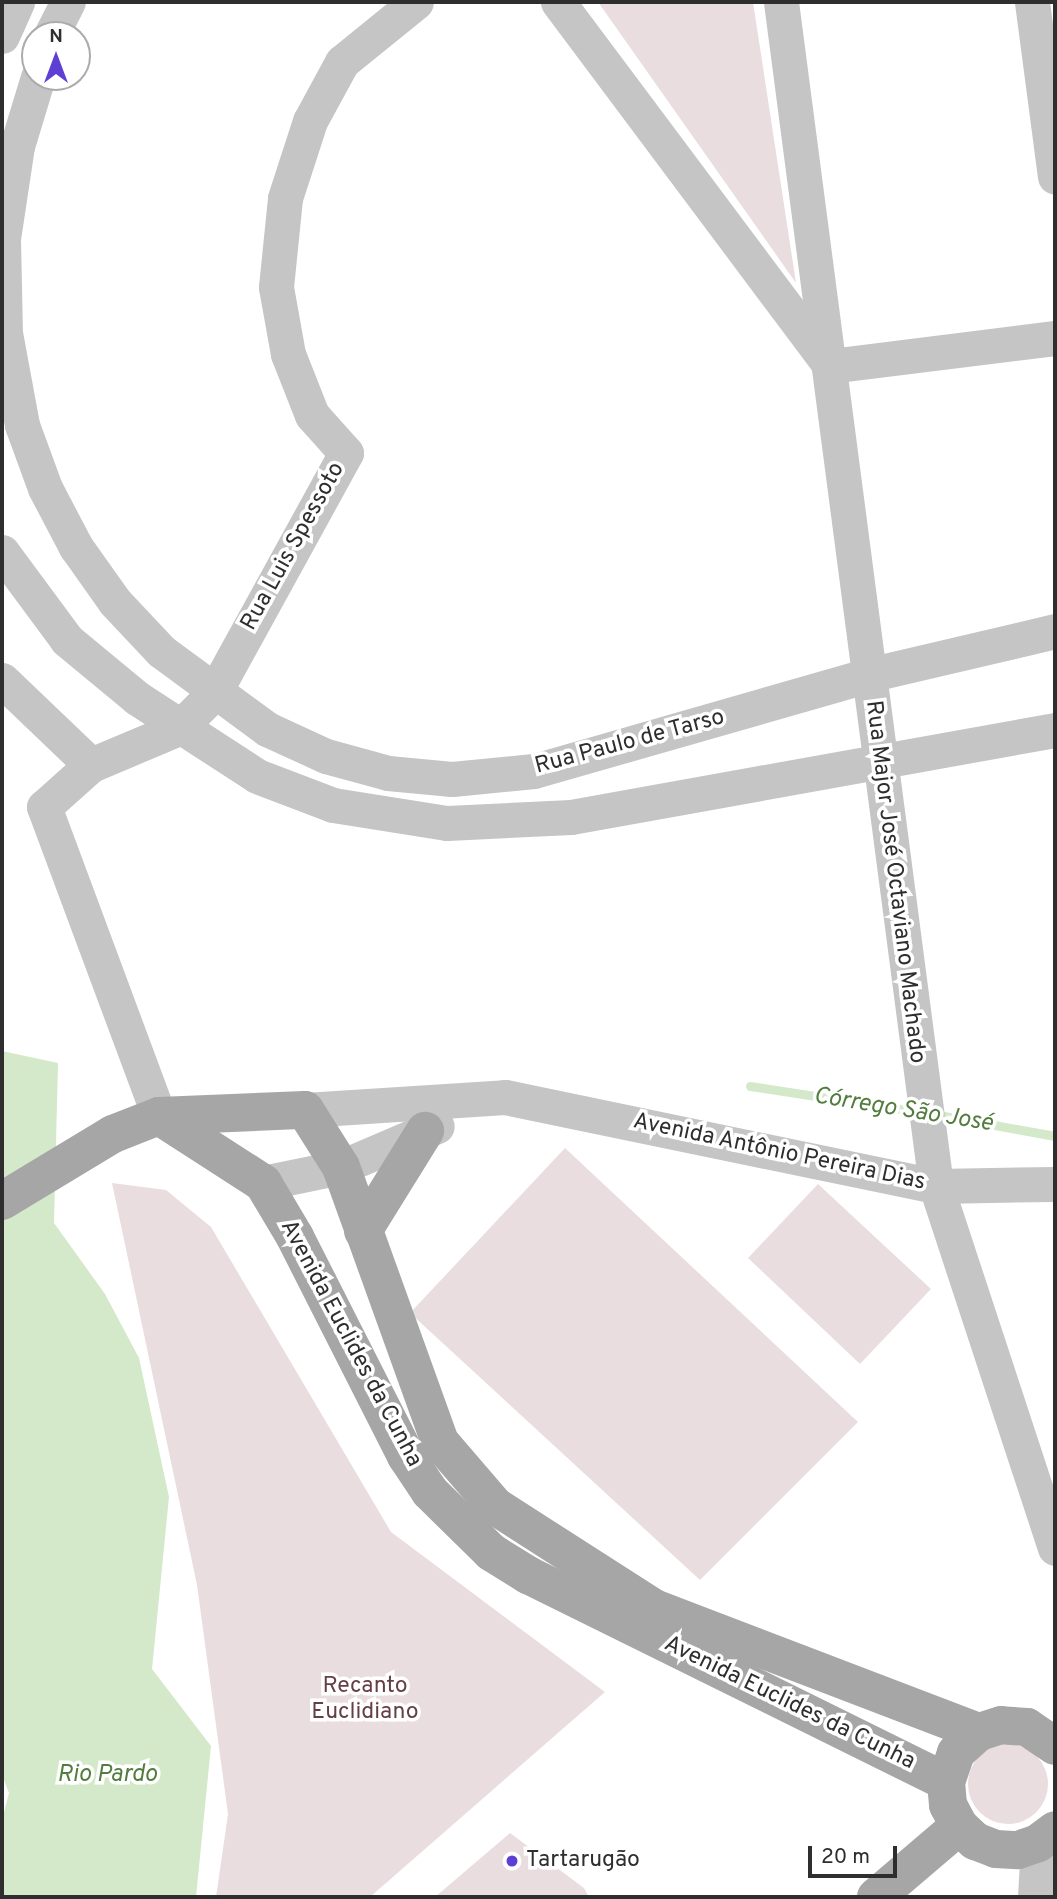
<!DOCTYPE html>
<html>
<head>
<meta charset="utf-8">
<style>
	body { margin:0 }
	#map { position:relative; width:1057px; height:1899px; overflow:hidden; background:#fff; font-family:Overpass,sans-serif }
	div>[style] { position:absolute }
	[style*='--x'] { left:calc(var(--x)*1px); top:calc(var(--y)*1px); width:calc(var(--w)*1px); rotate:calc(var(--a)*1deg) }
	.green>* { inset:0; background:#eadde0 }
	.round { border-radius:50% }
	.water>* { inset:0; background:#d4e8ca }
	.stream>* { height:9px; margin:-4.5px; padding:0 4.5px; transform-origin:4.5px; border-radius:4.5px; background:#d4e8ca }
	.minor>* { height:35px; margin:-17.5px; padding:0 17.5px; transform-origin:17.5px; border-radius:17.5px; background:#c5c5c5 }
	.major>* { height:38px; margin:-19px; padding:0 19px; transform-origin:19px; border-radius:19px; background:#a6a6a6 }
	.dots>* { width:19px; height:19px; translate:-50% -50%; box-sizing:border-box; border:4px solid #fff; border-radius:50% }
	span { translate:-50% -50%; white-space:nowrap; text-align:center; line-height:1.15; -webkit-text-stroke:7px #fff; paint-order:stroke }
	.street-label { font-size:23px; color:#2e2e2e }
	.park-label { font-size:23px; color:#653f46 }
	.poi-label { font-size:23px; color:#2e2e2e }
	.left { translate:0 -50%; text-align:left }
	.water-label { font-size:24px; color:#537d3e; font-style:italic }
	.frame { position:absolute; inset:0; border:4px solid #2e2e2e; pointer-events:none }
	.north { position:absolute; left:21px; top:21px; width:70px; height:70px; box-sizing:border-box; background:#fff; border:2px solid #ababab; border-radius:50%; rotate:0deg; font-size:19px; font-weight:700; line-height:28px; text-align:center; color:#2e2e2e }
	.north::after { content:''; display:block; margin:auto; width:24px; height:32px; background:#5e3fd6; clip-path:polygon(50% 0,100% 100%,50% 72%,0 100%) }
	.scale { position:absolute; left:808px; top:1846px; width:89px; height:32px; box-sizing:border-box; border:4px solid #2e2e2e; border-top:0; padding-left:9px; font-size:21px; line-height:24px; white-space:nowrap; color:#2e2e2e; -webkit-text-stroke:5px #fff; paint-order:stroke }
</style>
</head>
<body>
<div id="map">
	<div class="green">
		<i style="clip-path:polygon(598px 2px,753px 2px,796px 283px)"></i>
		<i style="clip-path:polygon(565px 1148px,858px 1422px,700px 1580px,410px 1313px)"></i>
		<i style="clip-path:polygon(112px 1183px,166px 1190px,211px 1227px,391px 1532px,605px 1692px,370px 1897px,216px 1897px,228px 1814px,197px 1585px)"></i>
		<i style="clip-path:polygon(818px 1184px,931px 1289px,860px 1364px,748px 1258px)"></i>
		<i class="round" style="left:968px;top:1744px;width:80px;height:80px"></i>
		<i style="clip-path:polygon(510px 1833px,584px 1888px,589px 1897px,435px 1897px)"></i>
	</div>
	<div class="water">
		<i style="clip-path:polygon(2px 1051px,58px 1063px,54px 1223px,105px 1294px,139px 1358px,169px 1497px,152px 1669px,211px 1746px,196px 1897px,2px 1897px,2px 1820px,9px 1793px,2px 1775px)"></i>
	</div>
	<div class="stream">
		<i style="--x:750;--y:1086;--w:171;--a:8.7"></i>
		<i style="--x:933;--y:1114;--w:124;--a:10.2"></i>
	</div>
	<div class="minor">
		<i style="--x:558;--y:2;--w:451;--a:53.2"></i>
		<i style="--x:781;--y:2;--w:1194;--a:82.54"></i>
		<i style="--x:936;--y:1186;--w:381;--a:71.8"></i>
		<i style="--x:1032;--y:2;--w:176;--a:82.5"></i>
		<i style="--x:51;--y:35;--w:37;--a:-63"></i>
		<i style="--x:2;--y:36;--w:37;--a:-66"></i>
		<i style="--x:38;--y:77;--w:72;--a:106.9"></i>
		<i style="--x:17;--y:146;--w:94;--a:98.6"></i>
		<i style="--x:3;--y:239;--w:94;--a:88.8"></i>
		<i style="--x:5;--y:333;--w:94;--a:79.5"></i>
		<i style="--x:22;--y:425;--w:67;--a:69.9"></i>
		<i style="--x:45;--y:488;--w:67;--a:62.3"></i>
		<i style="--x:76;--y:547;--w:67;--a:54.7"></i>
		<i style="--x:115;--y:602;--w:67;--a:46.8"></i>
		<i style="--x:161;--y:651;--w:132;--a:36.3"></i>
		<i style="--x:267;--y:729;--w:65;--a:24.6"></i>
		<i style="--x:326;--y:756;--w:64;--a:15.3"></i>
		<i style="--x:388;--y:773;--w:64;--a:5.4"></i>
		<i style="--x:452;--y:779;--w:82;--a:-5.6"></i>
		<i style="--x:534;--y:771;--w:348;--a:-16"></i>
		<i style="--x:868;--y:675;--w:192;--a:-13.2"></i>
		<i style="--x:830;--y:366;--w:227;--a:-7.1"></i>
		<i style="--x:2;--y:552;--w:109;--a:53.5"></i>
		<i style="--x:67;--y:640;--w:91;--a:39.6"></i>
		<i style="--x:137;--y:698;--w:143;--a:33"></i>
		<i style="--x:257;--y:776;--w:81;--a:20.9"></i>
		<i style="--x:333;--y:805;--w:115;--a:9"></i>
		<i style="--x:447;--y:823;--w:124;--a:-2.8"></i>
		<i style="--x:571;--y:817;--w:492;--a:-10.2"></i>
		<i style="--x:2;--y:680;--w:123;--a:43.7"></i>
		<i style="--x:305;--y:1110;--w:200;--a:-3.7"></i>
		<i style="--x:505;--y:1097;--w:440;--a:11.7"></i>
		<i style="--x:936;--y:1186;--w:119;--a:-1"></i>
		<i style="--x:159;--y:1116;--w:330;--a:-110.4"></i>
		<i style="--x:44;--y:807;--w:63;--a:-41.8"></i>
		<i style="--x:91;--y:765;--w:95;--a:-22.8"></i>
		<i style="--x:179;--y:728;--w:49;--a:-45"></i>
		<i style="--x:214;--y:693;--w:274;--a:-61.2"></i>
		<i style="--x:346;--y:453;--w:51;--a:-131.8"></i>
		<i style="--x:312;--y:415;--w:66;--a:-111.5"></i>
		<i style="--x:288;--y:354;--w:68;--a:-100.2"></i>
		<i style="--x:276;--y:287;--w:89;--a:-84.2"></i>
		<i style="--x:285;--y:198;--w:81;--a:-72"></i>
		<i style="--x:310;--y:121;--w:67;--a:-61.5"></i>
		<i style="--x:342;--y:62;--w:95;--a:-39"></i>
		<i style="--x:263;--y:1183;--w:80;--a:-11.6"></i>
		<i style="--x:341;--y:1167;--w:104;--a:-23.1"></i>
		<i style="--x:1035;--y:1897;--w:54;--a:-86.8"></i>
	</div>
	<div class="major">
		<i style="--x:159;--y:1116;--w:124;--a:32.8"></i>
		<i style="--x:263;--y:1183;--w:63;--a:59.3"></i>
		<i style="--x:295;--y:1237;--w:246;--a:63.1"></i>
		<i style="--x:406;--y:1456;--w:43;--a:56.3"></i>
		<i style="--x:430;--y:1492;--w:86;--a:44.5"></i>
		<i style="--x:491;--y:1552;--w:44;--a:31.9"></i>
		<i style="--x:528;--y:1575;--w:466;--a:26.3"></i>
		<i style="--x:2;--y:1201;--w:130;--a:-31.1"></i>
		<i style="--x:113;--y:1134;--w:49;--a:-21.4"></i>
		<i style="--x:159;--y:1116;--w:146;--a:-2.4"></i>
		<i style="--x:305;--y:1110;--w:67;--a:57.7"></i>
		<i style="--x:341;--y:1167;--w:292;--a:70.2"></i>
		<i style="--x:440;--y:1442;--w:84;--a:49.3"></i>
		<i style="--x:495;--y:1506;--w:189;--a:32.7"></i>
		<i style="--x:654;--y:1608;--w:348;--a:20.9"></i>
		<i style="--x:363;--y:1231;--w:118;--a:-58.2"></i>
		<i style="--x:1055;--y:1746;--w:34;--a:-146"></i>
		<i style="--x:1027;--y:1727;--w:26;--a:-176"></i>
		<i style="--x:1001;--y:1725;--w:23;--a:162"></i>
		<i style="--x:979;--y:1732;--w:31;--a:138"></i>
		<i style="--x:956;--y:1753;--w:31;--a:109"></i>
		<i style="--x:946;--y:1782;--w:23;--a:85"></i>
		<i style="--x:948;--y:1805;--w:24;--a:62"></i>
		<i style="--x:959;--y:1826;--w:22;--a:43"></i>
		<i style="--x:975;--y:1841;--w:22;--a:21"></i>
		<i style="--x:996;--y:1849;--w:22;--a:3"></i>
		<i style="--x:1018;--y:1850;--w:21;--a:-19"></i>
		<i style="--x:1038;--y:1843;--w:21;--a:-37"></i>
		<i style="--x:876;--y:1897;--w:109;--a:-40.5"></i>
	</div>
	<div class="dots">
		<i style="left:512px;top:1861px;background:#5e3fd6"></i>
	</div>
	<div class="street-label">
		<span style="left:294px;top:547px;rotate:-61deg">Rua Luis Spessoto</span>
		<span style="left:630px;top:743px;rotate:-15deg">Rua Paulo de Tarso</span>
		<span style="left:894px;top:882px;rotate:83deg">Rua Major José Octaviano Machado</span>
		<span style="left:779px;top:1153px;rotate:12deg">Avenida Antônio Pereira Dias</span>
		<span style="left:350px;top:1344px;rotate:62deg">Avenida Euclides da Cunha</span>
		<span style="left:789px;top:1704px;rotate:26deg">Avenida Euclides da Cunha</span>
	</div>
	<div class="park-label">
		<span style="left:365px;top:1700px">Recanto<br>Euclidiano</span>
	</div>
	<div class="poi-label">
		<span class="left" style="left:526px;top:1861px">Tartarugão</span>
	</div>
	<div class="water-label">
		<span style="left:903px;top:1111px;rotate:9deg">Córrego São José</span>
		<span style="left:107px;top:1776px">Rio Pardo</span>
	</div>
	<div class="frame"></div>
	<div class="north">N</div>
	<div class="scale">20 m</div>
</div>
</body>
</html>
